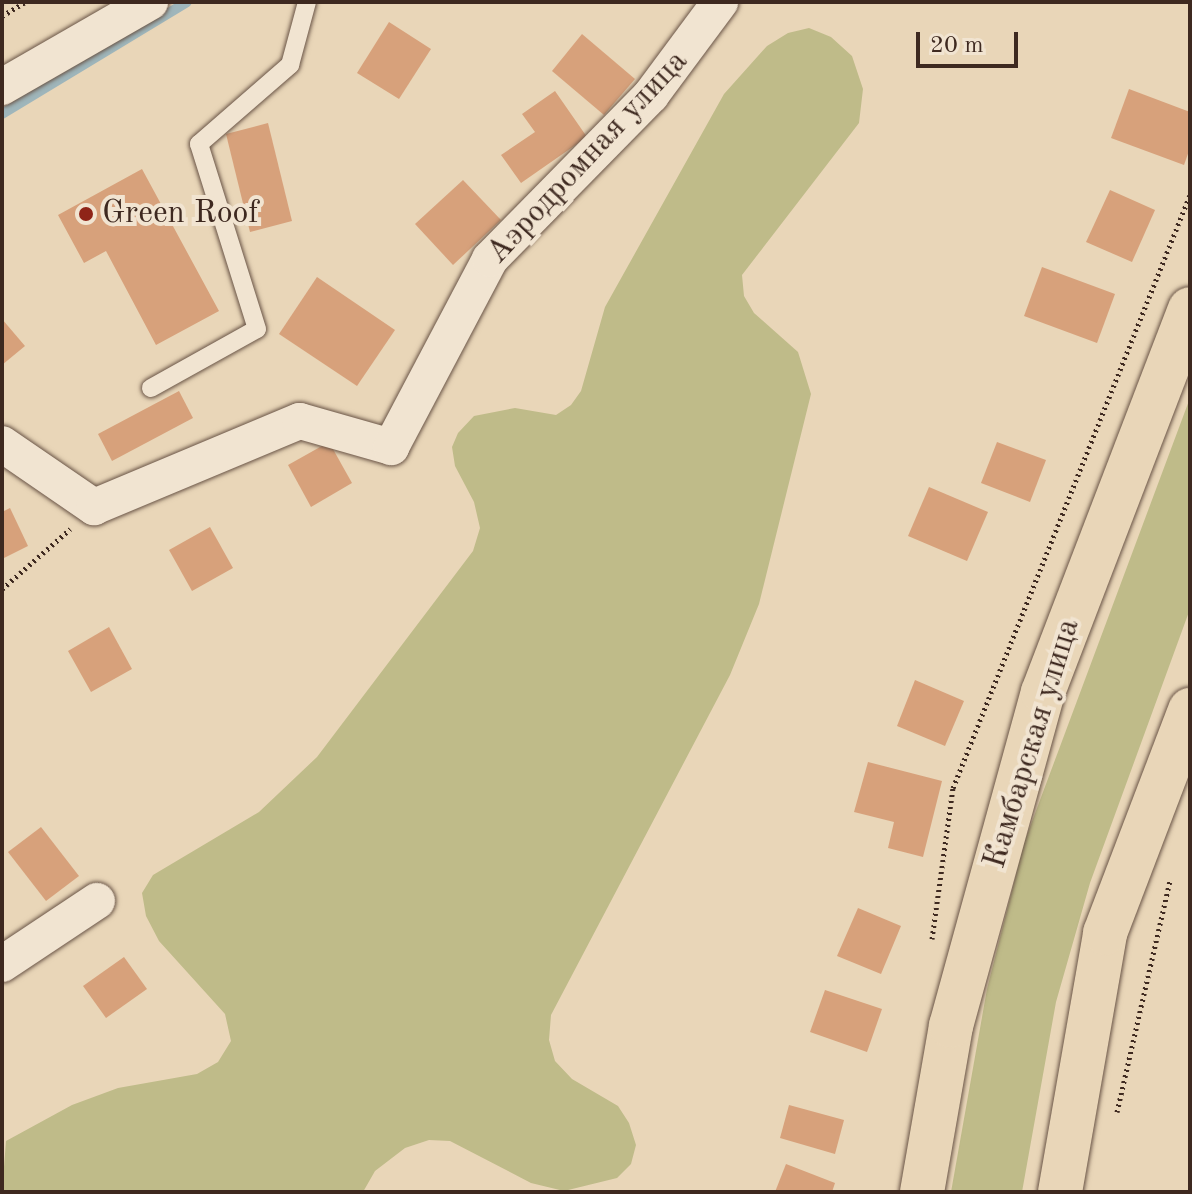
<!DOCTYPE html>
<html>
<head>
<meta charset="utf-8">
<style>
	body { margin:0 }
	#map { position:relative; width:1192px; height:1194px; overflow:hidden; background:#e9d6b8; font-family:"Old Standard TT",serif }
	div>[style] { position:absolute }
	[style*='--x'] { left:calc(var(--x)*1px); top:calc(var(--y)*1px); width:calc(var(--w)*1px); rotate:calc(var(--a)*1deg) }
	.green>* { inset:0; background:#bfbb89 }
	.stream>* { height:10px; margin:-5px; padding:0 5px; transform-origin:5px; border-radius:5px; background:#9fb6bb }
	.building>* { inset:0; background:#d7a17b }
	.path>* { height:5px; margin-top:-2.5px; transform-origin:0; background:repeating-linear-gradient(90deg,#3e2920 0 2px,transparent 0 6px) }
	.roads { filter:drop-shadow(0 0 2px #695446) drop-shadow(0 0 2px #695446) }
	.service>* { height:18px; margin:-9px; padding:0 9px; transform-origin:9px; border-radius:9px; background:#f1e4d1 }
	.minor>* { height:36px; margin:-18px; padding:0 18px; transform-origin:18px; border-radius:18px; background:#f1e4d1 }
	.primary>* { height:44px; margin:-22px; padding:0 22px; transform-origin:22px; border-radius:22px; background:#e9d6b8 }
	.dots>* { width:22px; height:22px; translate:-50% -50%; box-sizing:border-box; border:4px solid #f1e4d1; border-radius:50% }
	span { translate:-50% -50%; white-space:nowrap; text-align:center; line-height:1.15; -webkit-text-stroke:8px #f1e4d1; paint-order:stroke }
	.street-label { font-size:32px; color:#3e2920 }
	.poi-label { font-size:32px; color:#3e2920 }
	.left { translate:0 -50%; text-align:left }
	.frame { position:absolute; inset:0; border:4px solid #3e2920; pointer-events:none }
	.scale { position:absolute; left:916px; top:32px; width:102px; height:36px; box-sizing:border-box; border:4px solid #3e2920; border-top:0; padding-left:10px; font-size:24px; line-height:28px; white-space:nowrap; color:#3e2920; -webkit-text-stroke:6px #f1e4d1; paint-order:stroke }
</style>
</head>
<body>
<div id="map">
	<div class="green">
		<i style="clip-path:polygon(809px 28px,831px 37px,852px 56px,863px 89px,859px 123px,742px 275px,744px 296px,754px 313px,798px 352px,811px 394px,759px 604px,730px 675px,551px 1015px,549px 1040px,555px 1061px,572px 1079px,618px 1106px,629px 1123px,636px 1145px,631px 1164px,617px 1178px,564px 1191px,531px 1183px,450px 1141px,429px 1140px,405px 1148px,375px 1171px,363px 1192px,2px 1192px,6px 1141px,72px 1105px,118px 1088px,197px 1074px,218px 1062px,231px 1041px,225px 1014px,159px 941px,146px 916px,142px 893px,153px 875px,259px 812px,317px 757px,473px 551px,480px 528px,474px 502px,455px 466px,452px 447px,458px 433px,474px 416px,515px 408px,556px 415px,571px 405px,581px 391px,605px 307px,724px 94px,767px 46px,788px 33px)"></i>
		<i style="clip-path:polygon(1190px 398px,1190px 609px,1090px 883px,1056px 1002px,1022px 1192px,951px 1192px,987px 989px,1024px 843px)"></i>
	</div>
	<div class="stream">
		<i style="--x:2;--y:114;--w:216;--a:-31.2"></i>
	</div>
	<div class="building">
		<i style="clip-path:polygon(389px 22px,431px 49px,399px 99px,357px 73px)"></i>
		<i style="clip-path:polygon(582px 34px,635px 79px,604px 115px,552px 71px)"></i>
		<i style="clip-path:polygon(1129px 89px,1190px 112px,1190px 148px,1184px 165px,1111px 138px)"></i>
		<i style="clip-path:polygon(555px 91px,587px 137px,521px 183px,501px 155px,535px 132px,522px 114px)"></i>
		<i style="clip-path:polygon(268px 123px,292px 221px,250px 232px,226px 134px)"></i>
		<i style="clip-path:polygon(142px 169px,219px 311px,156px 345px,106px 251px,84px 263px,58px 215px)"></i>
		<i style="clip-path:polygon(463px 180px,501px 220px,453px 265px,415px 224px)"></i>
		<i style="clip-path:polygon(1110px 190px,1155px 210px,1132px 262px,1086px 242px)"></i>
		<i style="clip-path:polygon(1042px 267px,1115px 294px,1097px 343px,1024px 316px)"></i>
		<i style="clip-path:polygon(317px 277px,395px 330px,357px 386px,279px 334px)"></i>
		<i style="clip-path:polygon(2px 319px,25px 346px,2px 365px)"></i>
		<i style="clip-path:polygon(179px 391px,193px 418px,112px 461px,98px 434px)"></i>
		<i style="clip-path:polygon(329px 442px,352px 483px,311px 507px,288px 465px)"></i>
		<i style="clip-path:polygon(997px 442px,1046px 460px,1030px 502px,981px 483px)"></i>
		<i style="clip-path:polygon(929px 487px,988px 512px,967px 561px,908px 536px)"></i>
		<i style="clip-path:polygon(10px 508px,28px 546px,2px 559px,2px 512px)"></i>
		<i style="clip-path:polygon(210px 527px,233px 568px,192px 591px,169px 550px)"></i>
		<i style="clip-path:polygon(109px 627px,132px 669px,91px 692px,68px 651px)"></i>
		<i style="clip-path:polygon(915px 680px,964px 701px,945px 746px,897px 726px)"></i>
		<i style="clip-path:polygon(868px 762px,942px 781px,923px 857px,888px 848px,894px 822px,854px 812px)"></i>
		<i style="clip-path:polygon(41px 827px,79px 876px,46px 901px,8px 852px)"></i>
		<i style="clip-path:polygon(858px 908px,901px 926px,881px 974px,837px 956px)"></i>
		<i style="clip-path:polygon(124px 957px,147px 989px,106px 1018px,83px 986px)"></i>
		<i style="clip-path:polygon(825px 990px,882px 1009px,867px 1052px,810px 1032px)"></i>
		<i style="clip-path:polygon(789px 1105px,844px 1120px,835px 1154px,780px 1138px)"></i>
		<i style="clip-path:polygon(786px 1164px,835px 1183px,832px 1192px,775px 1192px)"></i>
	</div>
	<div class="path">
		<i style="--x:2;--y:16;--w:27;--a:-31"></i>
		<i style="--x:2;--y:589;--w:91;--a:-41.4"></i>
		<i style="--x:932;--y:939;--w:152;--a:-82.1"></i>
		<i style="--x:953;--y:788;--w:639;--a:-68.22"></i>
		<i style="--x:1117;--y:1112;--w:238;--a:-77.1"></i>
	</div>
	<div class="roads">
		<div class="service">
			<i style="--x:151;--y:388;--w:121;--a:-29.1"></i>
			<i style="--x:257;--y:329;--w:194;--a:-107.4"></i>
			<i style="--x:199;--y:144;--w:121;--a:-41"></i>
			<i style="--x:290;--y:65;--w:65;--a:-74.9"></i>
		</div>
		<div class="minor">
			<i style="--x:2;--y:87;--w:171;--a:-29.9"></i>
			<i style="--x:2;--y:444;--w:112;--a:34.4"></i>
			<i style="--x:94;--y:507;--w:223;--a:-22.7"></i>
			<i style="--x:300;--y:421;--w:95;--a:15.9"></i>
			<i style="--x:391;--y:447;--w:212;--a:-62.2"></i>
			<i style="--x:490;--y:259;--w:230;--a:-45.5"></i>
			<i style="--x:651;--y:95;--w:116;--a:-53.4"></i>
			<i style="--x:2;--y:964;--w:114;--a:-33.6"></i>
		</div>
		<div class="primary">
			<i style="--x:922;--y:1192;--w:169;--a:-80.1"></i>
			<i style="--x:951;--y:1026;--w:346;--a:-74.6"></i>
			<i style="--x:1043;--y:692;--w:410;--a:-69"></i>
			<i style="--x:1060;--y:1192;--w:263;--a:-80.1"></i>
			<i style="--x:1105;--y:933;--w:239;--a:-69.1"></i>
		</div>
	</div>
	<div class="dots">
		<i style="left:86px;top:214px;background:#8f2418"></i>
	</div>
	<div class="street-label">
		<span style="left:588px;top:158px;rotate:-47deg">Аэродромная улица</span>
		<span style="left:1033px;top:744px;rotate:-73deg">Камбарская улица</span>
	</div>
	<div class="poi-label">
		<span class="left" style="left:102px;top:214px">Green Roof</span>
	</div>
	<div class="frame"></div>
	<div class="scale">20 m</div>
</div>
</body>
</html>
